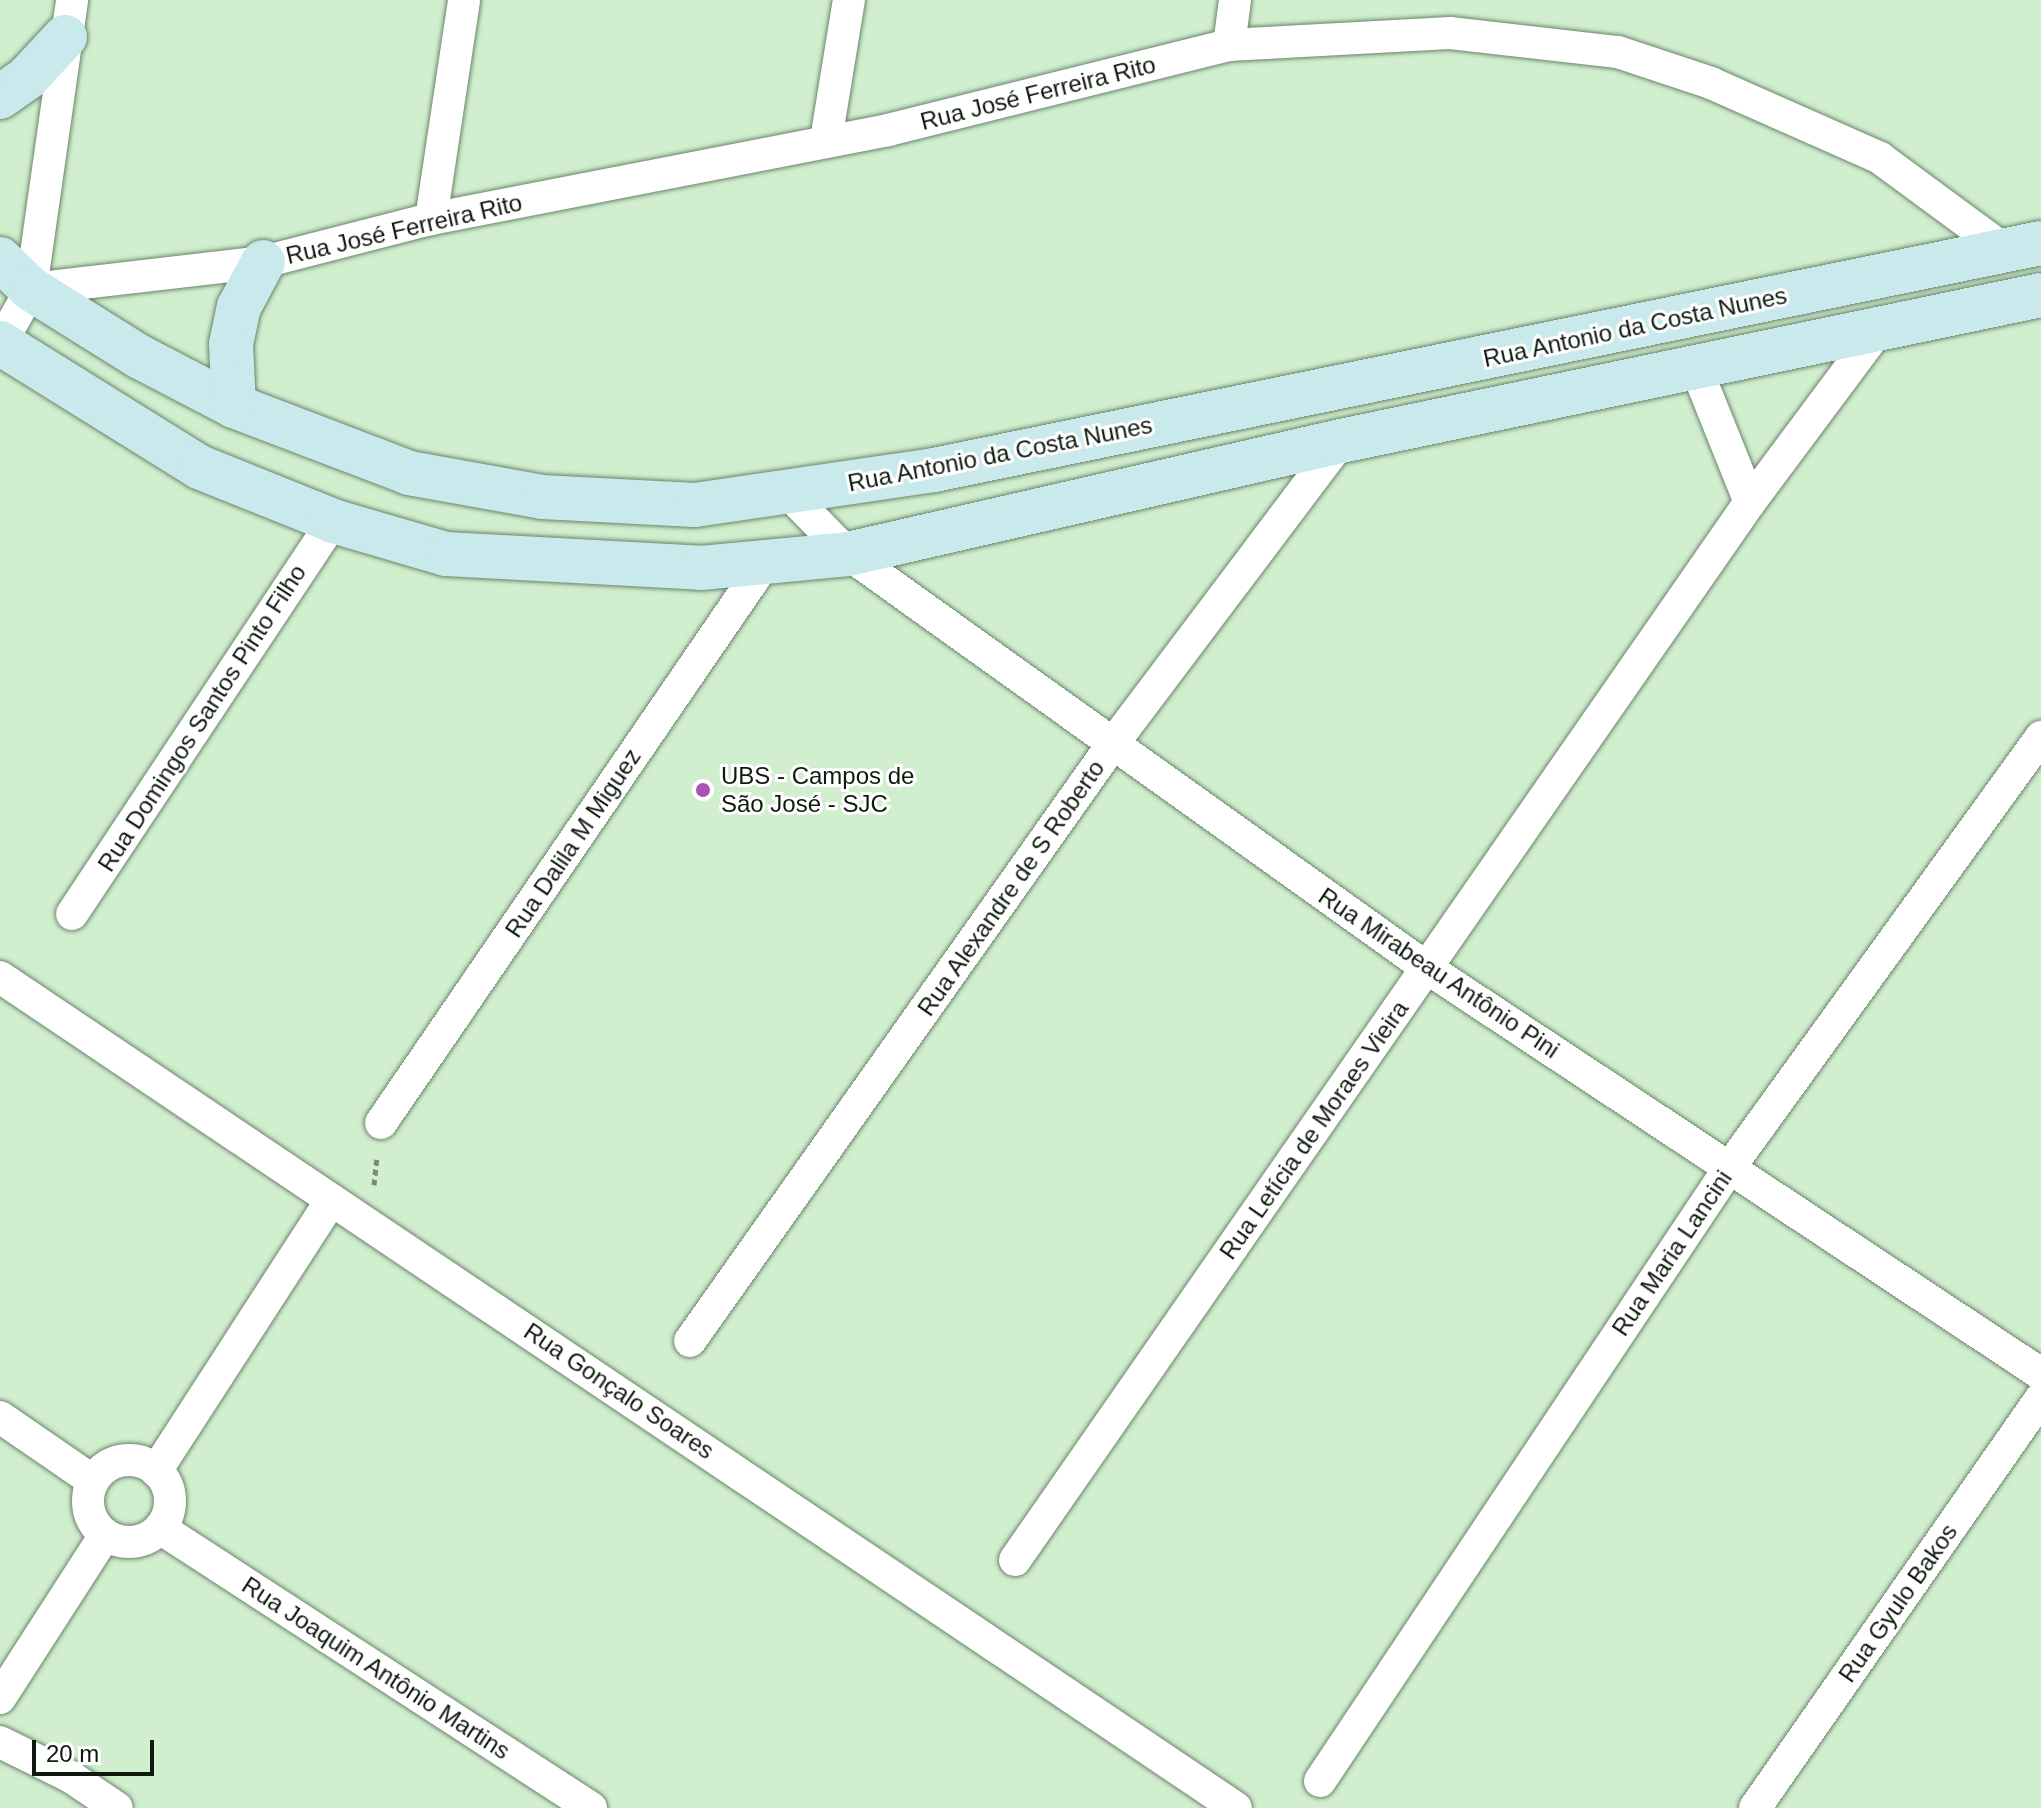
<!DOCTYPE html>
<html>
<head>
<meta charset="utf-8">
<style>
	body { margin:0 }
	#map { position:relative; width:2041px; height:1808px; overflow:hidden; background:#d1eecf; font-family:Arial,sans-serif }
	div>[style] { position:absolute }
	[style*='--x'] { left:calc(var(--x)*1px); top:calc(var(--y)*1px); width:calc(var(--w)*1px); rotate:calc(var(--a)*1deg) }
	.path>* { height:5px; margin-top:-2.5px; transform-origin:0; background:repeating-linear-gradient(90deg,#788c76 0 6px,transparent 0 10px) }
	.roads { filter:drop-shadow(0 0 2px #6a8569) drop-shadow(0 0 2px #6a8569) }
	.minor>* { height:32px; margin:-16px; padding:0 16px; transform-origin:16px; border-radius:16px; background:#fff }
	.minor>.ring { margin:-16px; padding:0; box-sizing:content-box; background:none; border:32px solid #fff; border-radius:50% }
	.secondary>* { height:44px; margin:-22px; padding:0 22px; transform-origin:22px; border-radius:22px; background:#cae9ec }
	.dots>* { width:22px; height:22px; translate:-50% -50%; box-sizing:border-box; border:4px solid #fff; border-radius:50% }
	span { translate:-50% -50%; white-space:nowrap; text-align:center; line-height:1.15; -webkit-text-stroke:6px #fff; paint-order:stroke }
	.street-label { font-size:24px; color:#0f190e }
	.poi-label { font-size:24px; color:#0f190e }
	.left { translate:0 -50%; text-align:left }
	.scale { position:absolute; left:32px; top:1740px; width:122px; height:36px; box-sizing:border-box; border:4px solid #0f190e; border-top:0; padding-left:10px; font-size:24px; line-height:28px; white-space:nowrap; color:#0f190e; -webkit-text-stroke:6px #fff; paint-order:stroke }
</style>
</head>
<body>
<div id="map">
	<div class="path">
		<i style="--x:374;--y:1185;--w:29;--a:-84"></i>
	</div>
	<div class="roads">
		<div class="minor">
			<i style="--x:1229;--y:45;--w:45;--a:-82.4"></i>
			<i style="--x:826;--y:140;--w:142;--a:-80.7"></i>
			<i style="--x:431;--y:219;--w:221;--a:-81.4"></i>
			<i style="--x:31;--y:289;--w:234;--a:-6.6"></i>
			<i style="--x:263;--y:262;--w:173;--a:-14.4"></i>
			<i style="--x:431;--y:219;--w:466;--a:-11"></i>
			<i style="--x:888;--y:130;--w:351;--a:-14"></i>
			<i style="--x:1229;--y:45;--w:221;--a:-3.1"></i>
			<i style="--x:1450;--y:33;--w:169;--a:6.5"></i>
			<i style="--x:1618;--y:52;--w:98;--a:18.4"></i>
			<i style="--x:1711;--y:83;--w:185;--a:23.9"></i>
			<i style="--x:1880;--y:158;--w:157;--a:36.4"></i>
			<i style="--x:0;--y:345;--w:64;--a:-61"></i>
			<i style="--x:31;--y:289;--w:292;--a:-81.9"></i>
			<i style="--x:1696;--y:368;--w:144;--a:68.1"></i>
			<i style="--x:788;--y:493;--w:86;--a:45.5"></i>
			<i style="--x:848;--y:554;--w:712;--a:35.57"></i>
			<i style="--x:1427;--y:968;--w:736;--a:33.47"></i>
			<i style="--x:72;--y:914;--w:472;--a:-56.4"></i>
			<i style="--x:0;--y:977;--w:1489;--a:33.91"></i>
			<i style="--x:381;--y:1123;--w:678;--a:-55.58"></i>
			<i style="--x:690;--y:1341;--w:730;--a:-54.7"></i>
			<i style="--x:1112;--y:745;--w:381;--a:-53"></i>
			<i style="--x:0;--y:1417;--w:113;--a:34.5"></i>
			<i class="ring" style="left:88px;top:1460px;width:50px;height:50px"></i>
			<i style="--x:156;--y:1471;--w:323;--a:-57.1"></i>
			<i style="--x:160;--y:1528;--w:514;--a:33.01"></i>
			<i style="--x:1015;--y:1560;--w:1288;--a:-55.21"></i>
			<i style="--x:1750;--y:502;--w:216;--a:-53.3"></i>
			<i style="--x:0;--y:1698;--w:194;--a:-57.2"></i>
			<i style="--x:0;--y:1742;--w:79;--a:26.2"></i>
			<i style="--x:71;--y:1777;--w:55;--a:34"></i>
			<i style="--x:1320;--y:1781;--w:738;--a:-56.27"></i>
			<i style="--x:1730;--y:1167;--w:531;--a:-54.12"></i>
			<i style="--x:1755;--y:1808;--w:500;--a:-55.1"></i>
		</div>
		<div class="secondary">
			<i style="--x:0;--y:97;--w:33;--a:-35"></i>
			<i style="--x:27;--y:78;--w:56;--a:-47.2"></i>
			<i style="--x:0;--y:259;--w:43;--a:44.1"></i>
			<i style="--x:31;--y:289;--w:128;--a:32"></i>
			<i style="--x:140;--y:357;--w:106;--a:27.5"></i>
			<i style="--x:234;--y:406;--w:187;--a:20.9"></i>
			<i style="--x:409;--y:473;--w:135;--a:10.2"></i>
			<i style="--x:542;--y:497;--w:153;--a:3"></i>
			<i style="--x:695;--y:505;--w:242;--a:-8.3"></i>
			<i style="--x:934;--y:470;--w:1130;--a:-11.59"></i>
			<i style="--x:0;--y:343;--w:234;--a:31.9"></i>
			<i style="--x:199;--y:467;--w:144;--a:21.9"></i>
			<i style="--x:333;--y:521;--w:118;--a:16.3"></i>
			<i style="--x:446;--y:554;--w:255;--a:3.1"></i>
			<i style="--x:701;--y:568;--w:148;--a:-5.4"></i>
			<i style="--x:848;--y:554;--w:506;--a:-12.91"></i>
			<i style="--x:1341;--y:441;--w:715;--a:-11.78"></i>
			<i style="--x:234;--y:406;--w:62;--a:-92.8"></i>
			<i style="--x:231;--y:344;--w:38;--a:-78"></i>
			<i style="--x:239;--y:307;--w:51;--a:-61.9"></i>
		</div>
	</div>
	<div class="dots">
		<i style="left:703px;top:790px;background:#af50ba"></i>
	</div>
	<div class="street-label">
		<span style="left:1038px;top:93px;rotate:-14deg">Rua José Ferreira Rito</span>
		<span style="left:404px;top:229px;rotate:-13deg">Rua José Ferreira Rito</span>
		<span style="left:1635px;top:327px;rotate:-12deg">Rua Antonio da Costa Nunes</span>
		<span style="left:1000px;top:454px;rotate:-11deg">Rua Antonio da Costa Nunes</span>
		<span style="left:202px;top:718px;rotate:-57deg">Rua Domingos Santos Pinto Filho</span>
		<span style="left:573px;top:843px;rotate:-56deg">Rua Dalila M Miguez</span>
		<span style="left:1011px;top:888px;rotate:-55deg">Rua Alexandre de S Roberto</span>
		<span style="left:1439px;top:973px;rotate:34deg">Rua Mirabeau Antônio Pini</span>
		<span style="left:1314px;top:1130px;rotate:-55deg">Rua Letícia de Moraes Vieira</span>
		<span style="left:1672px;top:1253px;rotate:-56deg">Rua Maria Lancini</span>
		<span style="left:619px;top:1391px;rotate:34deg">Rua Gonçalo Soares</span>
		<span style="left:1898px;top:1603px;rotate:-55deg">Rua Gyulo Bakos</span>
		<span style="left:376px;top:1668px;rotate:33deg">Rua Joaquim Antônio Martins</span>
	</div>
	<div class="poi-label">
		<span class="left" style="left:721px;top:790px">UBS - Campos de<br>São José - SJC</span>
	</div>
	<div class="scale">20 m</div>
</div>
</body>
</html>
